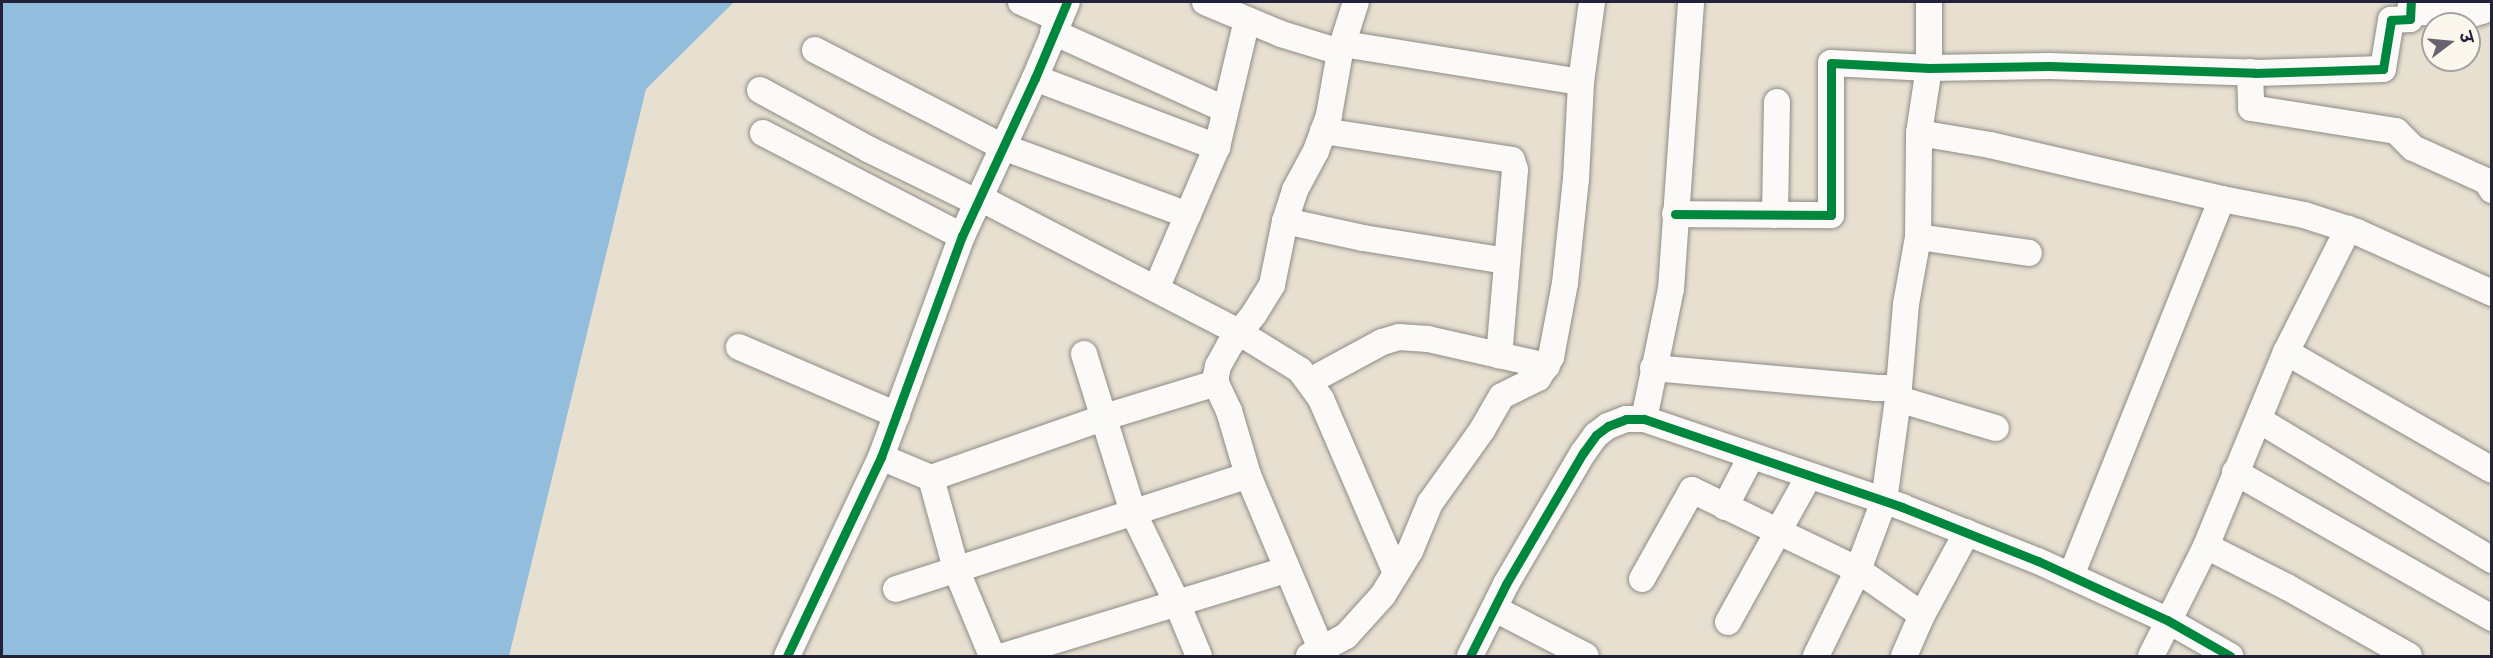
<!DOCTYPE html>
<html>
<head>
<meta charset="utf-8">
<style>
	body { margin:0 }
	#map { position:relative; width:2493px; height:658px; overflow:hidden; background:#e7e0d0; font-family:Mali,"Playpen Sans Deva",sans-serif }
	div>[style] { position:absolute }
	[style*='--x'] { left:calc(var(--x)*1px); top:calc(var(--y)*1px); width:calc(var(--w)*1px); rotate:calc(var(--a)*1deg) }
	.water>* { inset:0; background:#92bddc }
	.roads { filter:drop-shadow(0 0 2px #8e8b86) drop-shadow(0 0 2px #8e8b86) }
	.street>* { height:26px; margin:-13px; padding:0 13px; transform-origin:13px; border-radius:13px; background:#fbfaf8 }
	.cycleway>* { height:9px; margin:-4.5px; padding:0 4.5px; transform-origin:4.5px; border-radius:4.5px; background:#00873e }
	span { translate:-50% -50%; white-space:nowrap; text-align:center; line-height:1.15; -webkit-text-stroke:4.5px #fbf7ec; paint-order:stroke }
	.frame { position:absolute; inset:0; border:3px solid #22223b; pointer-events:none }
	.north { position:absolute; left:2421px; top:12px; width:60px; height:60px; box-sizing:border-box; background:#fbf7ec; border:2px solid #a4a2a5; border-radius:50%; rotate:74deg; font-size:16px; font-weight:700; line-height:24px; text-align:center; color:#22223b }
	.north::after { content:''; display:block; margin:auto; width:21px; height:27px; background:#67646f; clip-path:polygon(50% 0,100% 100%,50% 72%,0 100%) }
</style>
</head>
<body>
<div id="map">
	<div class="water">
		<i style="clip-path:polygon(2px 2px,734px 2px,646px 89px,509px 656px,2px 656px)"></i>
	</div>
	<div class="roads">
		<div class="street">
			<i style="--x:1021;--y:2;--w:42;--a:24.1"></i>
			<i style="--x:1205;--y:2;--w:82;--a:22.8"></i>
			<i style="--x:1281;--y:34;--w:62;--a:17"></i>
			<i style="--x:2410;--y:12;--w:65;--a:0.9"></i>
			<i style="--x:2475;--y:13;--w:7;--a:-16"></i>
			<i style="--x:2482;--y:11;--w:9;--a:-72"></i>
			<i style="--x:1053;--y:32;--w:188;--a:24.2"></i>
			<i style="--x:1343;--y:44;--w:241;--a:9.1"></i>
			<i style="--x:815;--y:50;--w:212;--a:27.3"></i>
			<i style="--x:1003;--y:147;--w:197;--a:20.2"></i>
			<i style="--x:2250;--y:72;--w:36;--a:88"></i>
			<i style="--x:2251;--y:108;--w:147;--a:9"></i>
			<i style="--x:2396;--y:131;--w:24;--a:45"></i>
			<i style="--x:2413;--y:148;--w:80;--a:24.3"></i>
			<i style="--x:2486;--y:181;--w:11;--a:56"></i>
			<i style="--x:1035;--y:78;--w:195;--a:20.8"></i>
			<i style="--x:760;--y:90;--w:123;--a:28.6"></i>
			<i style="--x:868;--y:149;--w:123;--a:26.1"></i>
			<i style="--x:1323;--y:131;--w:191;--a:8.7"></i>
			<i style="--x:1512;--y:160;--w:10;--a:73"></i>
			<i style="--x:1515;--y:170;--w:186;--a:94.9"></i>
			<i style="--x:763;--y:133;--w:224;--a:27.4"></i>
			<i style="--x:1919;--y:133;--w:72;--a:9.6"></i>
			<i style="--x:1990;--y:145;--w:238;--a:13.1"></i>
			<i style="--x:2222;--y:199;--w:84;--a:11"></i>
			<i style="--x:2304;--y:215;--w:56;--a:17.8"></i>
			<i style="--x:2357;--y:232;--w:148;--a:24.3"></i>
			<i style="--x:980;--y:198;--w:293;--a:27.4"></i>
			<i style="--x:1240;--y:333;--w:70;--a:31.7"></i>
			<i style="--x:1300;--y:370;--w:36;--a:54"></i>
			<i style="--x:1321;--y:399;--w:189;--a:66.7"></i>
			<i style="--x:1675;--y:214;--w:156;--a:0.4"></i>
			<i style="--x:1831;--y:215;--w:152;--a:-90"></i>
			<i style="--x:1831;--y:63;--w:98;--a:2.9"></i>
			<i style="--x:1929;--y:68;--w:120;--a:-1"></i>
			<i style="--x:2049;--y:66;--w:206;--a:1.9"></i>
			<i style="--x:2255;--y:73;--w:128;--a:-1.8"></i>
			<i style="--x:2383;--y:69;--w:50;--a:-80.7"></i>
			<i style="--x:2391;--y:20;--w:19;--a:-3"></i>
			<i style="--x:2410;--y:19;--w:17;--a:-87"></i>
			<i style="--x:1775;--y:215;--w:113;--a:-89"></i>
			<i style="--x:1285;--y:221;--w:80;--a:12.3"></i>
			<i style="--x:1363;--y:238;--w:146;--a:9.1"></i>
			<i style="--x:1918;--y:237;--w:112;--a:8.2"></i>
			<i style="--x:1156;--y:289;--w:155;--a:-66.8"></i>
			<i style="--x:1217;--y:147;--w:130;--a:-76.7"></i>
			<i style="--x:739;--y:347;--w:172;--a:23.3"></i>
			<i style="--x:2286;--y:352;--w:237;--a:29.8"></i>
			<i style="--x:1084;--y:354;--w:165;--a:72.8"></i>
			<i style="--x:1133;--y:512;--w:101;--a:64.2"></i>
			<i style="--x:1177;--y:603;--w:57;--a:67.5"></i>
			<i style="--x:1653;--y:368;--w:223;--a:5.1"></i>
			<i style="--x:1875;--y:388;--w:24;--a:0"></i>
			<i style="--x:1310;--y:381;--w:82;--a:-28.4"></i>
			<i style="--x:1382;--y:342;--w:18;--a:-16"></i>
			<i style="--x:1399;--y:337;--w:29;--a:4"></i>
			<i style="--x:1428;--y:339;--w:122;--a:12.8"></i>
			<i style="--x:1898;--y:399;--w:102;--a:16.5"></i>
			<i style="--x:1644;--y:419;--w:133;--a:-78.3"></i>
			<i style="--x:1671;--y:289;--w:288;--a:-86"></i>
			<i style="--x:2259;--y:420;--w:272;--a:31"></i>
			<i style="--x:881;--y:457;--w:54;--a:22.8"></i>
			<i style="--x:931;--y:478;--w:184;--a:-19.3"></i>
			<i style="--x:1105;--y:417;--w:116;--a:-17"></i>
			<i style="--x:2235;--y:472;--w:296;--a:29.6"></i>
			<i style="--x:931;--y:478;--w:94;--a:74.6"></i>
			<i style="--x:956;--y:569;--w:94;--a:67.5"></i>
			<i style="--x:1725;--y:507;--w:56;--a:-62.5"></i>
			<i style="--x:2206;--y:546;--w:91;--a:26.8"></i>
			<i style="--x:2287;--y:587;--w:140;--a:29.5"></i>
			<i style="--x:2071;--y:576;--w:406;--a:-68.2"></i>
			<i style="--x:1642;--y:579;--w:102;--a:-60.7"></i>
			<i style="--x:1692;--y:490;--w:184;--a:25.7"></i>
			<i style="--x:1858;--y:570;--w:78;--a:35.1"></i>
			<i style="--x:896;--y:589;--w:370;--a:-17.9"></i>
			<i style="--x:1495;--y:609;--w:102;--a:27.3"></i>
			<i style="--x:1728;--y:622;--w:167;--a:-61"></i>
			<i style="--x:787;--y:656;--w:220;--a:-64.7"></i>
			<i style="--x:881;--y:457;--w:235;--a:-69.9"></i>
			<i style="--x:962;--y:236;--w:174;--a:-65.2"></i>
			<i style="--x:1035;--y:78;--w:82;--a:-67.2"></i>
			<i style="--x:1004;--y:656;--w:295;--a:-17"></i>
			<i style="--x:1309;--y:656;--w:42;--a:-28.4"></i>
			<i style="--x:1346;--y:636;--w:55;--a:-47.9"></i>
			<i style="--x:1383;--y:595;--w:52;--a:-58.5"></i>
			<i style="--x:1410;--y:551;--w:52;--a:-67.4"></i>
			<i style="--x:1430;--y:503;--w:90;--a:-54.5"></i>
			<i style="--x:1482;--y:430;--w:39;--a:-60"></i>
			<i style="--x:1502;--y:396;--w:40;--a:-26.6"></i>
			<i style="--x:1538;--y:378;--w:25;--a:-58"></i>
			<i style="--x:1551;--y:357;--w:75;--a:-79.3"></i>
			<i style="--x:1565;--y:283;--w:105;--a:-84"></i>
			<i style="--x:1576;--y:179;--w:97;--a:-87"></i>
			<i style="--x:1581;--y:82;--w:81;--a:-82.2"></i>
			<i style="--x:1324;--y:656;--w:196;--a:-112.8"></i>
			<i style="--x:1248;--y:475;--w:67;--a:-106.5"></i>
			<i style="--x:1229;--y:411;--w:31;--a:-115"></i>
			<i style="--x:1216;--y:383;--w:7;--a:-90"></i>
			<i style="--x:1216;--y:376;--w:10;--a:-79"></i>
			<i style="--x:1218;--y:366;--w:23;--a:-61"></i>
			<i style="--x:1229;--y:346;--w:41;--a:-52"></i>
			<i style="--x:1254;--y:314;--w:34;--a:-58"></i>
			<i style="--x:1272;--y:285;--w:65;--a:-78.5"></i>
			<i style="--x:1285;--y:221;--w:33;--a:-72"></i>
			<i style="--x:1295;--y:190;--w:44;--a:-61.7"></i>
			<i style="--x:1316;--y:151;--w:38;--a:-70"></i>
			<i style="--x:1329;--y:115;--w:64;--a:-80.1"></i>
			<i style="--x:1340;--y:52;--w:52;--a:-72.3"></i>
			<i style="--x:1470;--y:656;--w:80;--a:-63.4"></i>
			<i style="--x:1506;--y:584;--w:152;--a:-59.6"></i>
			<i style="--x:1583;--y:453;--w:22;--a:-54"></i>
			<i style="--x:1596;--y:435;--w:15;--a:-37"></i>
			<i style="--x:1608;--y:426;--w:19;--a:-21"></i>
			<i style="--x:1626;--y:419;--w:18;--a:0"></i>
			<i style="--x:1644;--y:419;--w:273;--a:18.8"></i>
			<i style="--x:1902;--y:507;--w:146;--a:21.7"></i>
			<i style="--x:2038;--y:561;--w:142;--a:24.6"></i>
			<i style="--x:2167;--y:620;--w:73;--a:29.7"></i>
			<i style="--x:1816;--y:656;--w:96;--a:-64"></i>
			<i style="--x:1858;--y:570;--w:74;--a:-69.4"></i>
			<i style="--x:1884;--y:501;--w:103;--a:-82.2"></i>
			<i style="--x:1898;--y:399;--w:95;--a:-85.2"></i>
			<i style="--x:1906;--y:304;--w:68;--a:-79.8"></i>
			<i style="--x:1918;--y:237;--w:104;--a:-89.4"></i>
			<i style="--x:1919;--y:133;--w:66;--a:-81.3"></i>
			<i style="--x:1929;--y:68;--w:66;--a:-90"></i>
			<i style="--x:1904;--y:656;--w:45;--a:-66.3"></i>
			<i style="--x:1922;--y:615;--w:94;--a:-61.5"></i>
			<i style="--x:2151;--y:656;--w:123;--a:-63.4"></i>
			<i style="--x:2206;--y:546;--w:210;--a:-67.6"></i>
			<i style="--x:2286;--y:352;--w:138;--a:-63.2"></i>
		</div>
	</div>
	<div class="cycleway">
		<i style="--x:1675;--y:214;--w:156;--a:0.4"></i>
		<i style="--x:1831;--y:215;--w:152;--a:-90"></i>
		<i style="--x:1831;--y:63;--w:98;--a:2.9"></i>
		<i style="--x:1929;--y:68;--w:120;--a:-1"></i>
		<i style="--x:2049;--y:66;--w:206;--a:1.9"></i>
		<i style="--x:2255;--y:73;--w:128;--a:-1.8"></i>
		<i style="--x:2383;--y:69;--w:50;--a:-80.7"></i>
		<i style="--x:2391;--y:20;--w:19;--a:-3"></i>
		<i style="--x:2410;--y:19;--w:17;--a:-87"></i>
		<i style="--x:787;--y:656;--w:220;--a:-64.7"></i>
		<i style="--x:881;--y:457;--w:235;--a:-69.9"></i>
		<i style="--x:962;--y:236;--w:174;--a:-65.2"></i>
		<i style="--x:1035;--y:78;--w:82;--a:-67.2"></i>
		<i style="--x:1470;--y:656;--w:80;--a:-63.4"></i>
		<i style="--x:1506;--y:584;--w:152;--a:-59.6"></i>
		<i style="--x:1583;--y:453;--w:22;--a:-54"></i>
		<i style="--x:1596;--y:435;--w:15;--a:-37"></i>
		<i style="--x:1608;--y:426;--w:19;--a:-21"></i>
		<i style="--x:1626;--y:419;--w:18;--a:0"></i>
		<i style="--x:1644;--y:419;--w:273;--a:18.8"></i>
		<i style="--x:1902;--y:507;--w:146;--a:21.7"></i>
		<i style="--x:2038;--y:561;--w:142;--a:24.6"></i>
		<i style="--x:2167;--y:620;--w:73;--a:29.7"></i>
	</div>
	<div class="frame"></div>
	<div class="north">उ</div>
</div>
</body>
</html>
